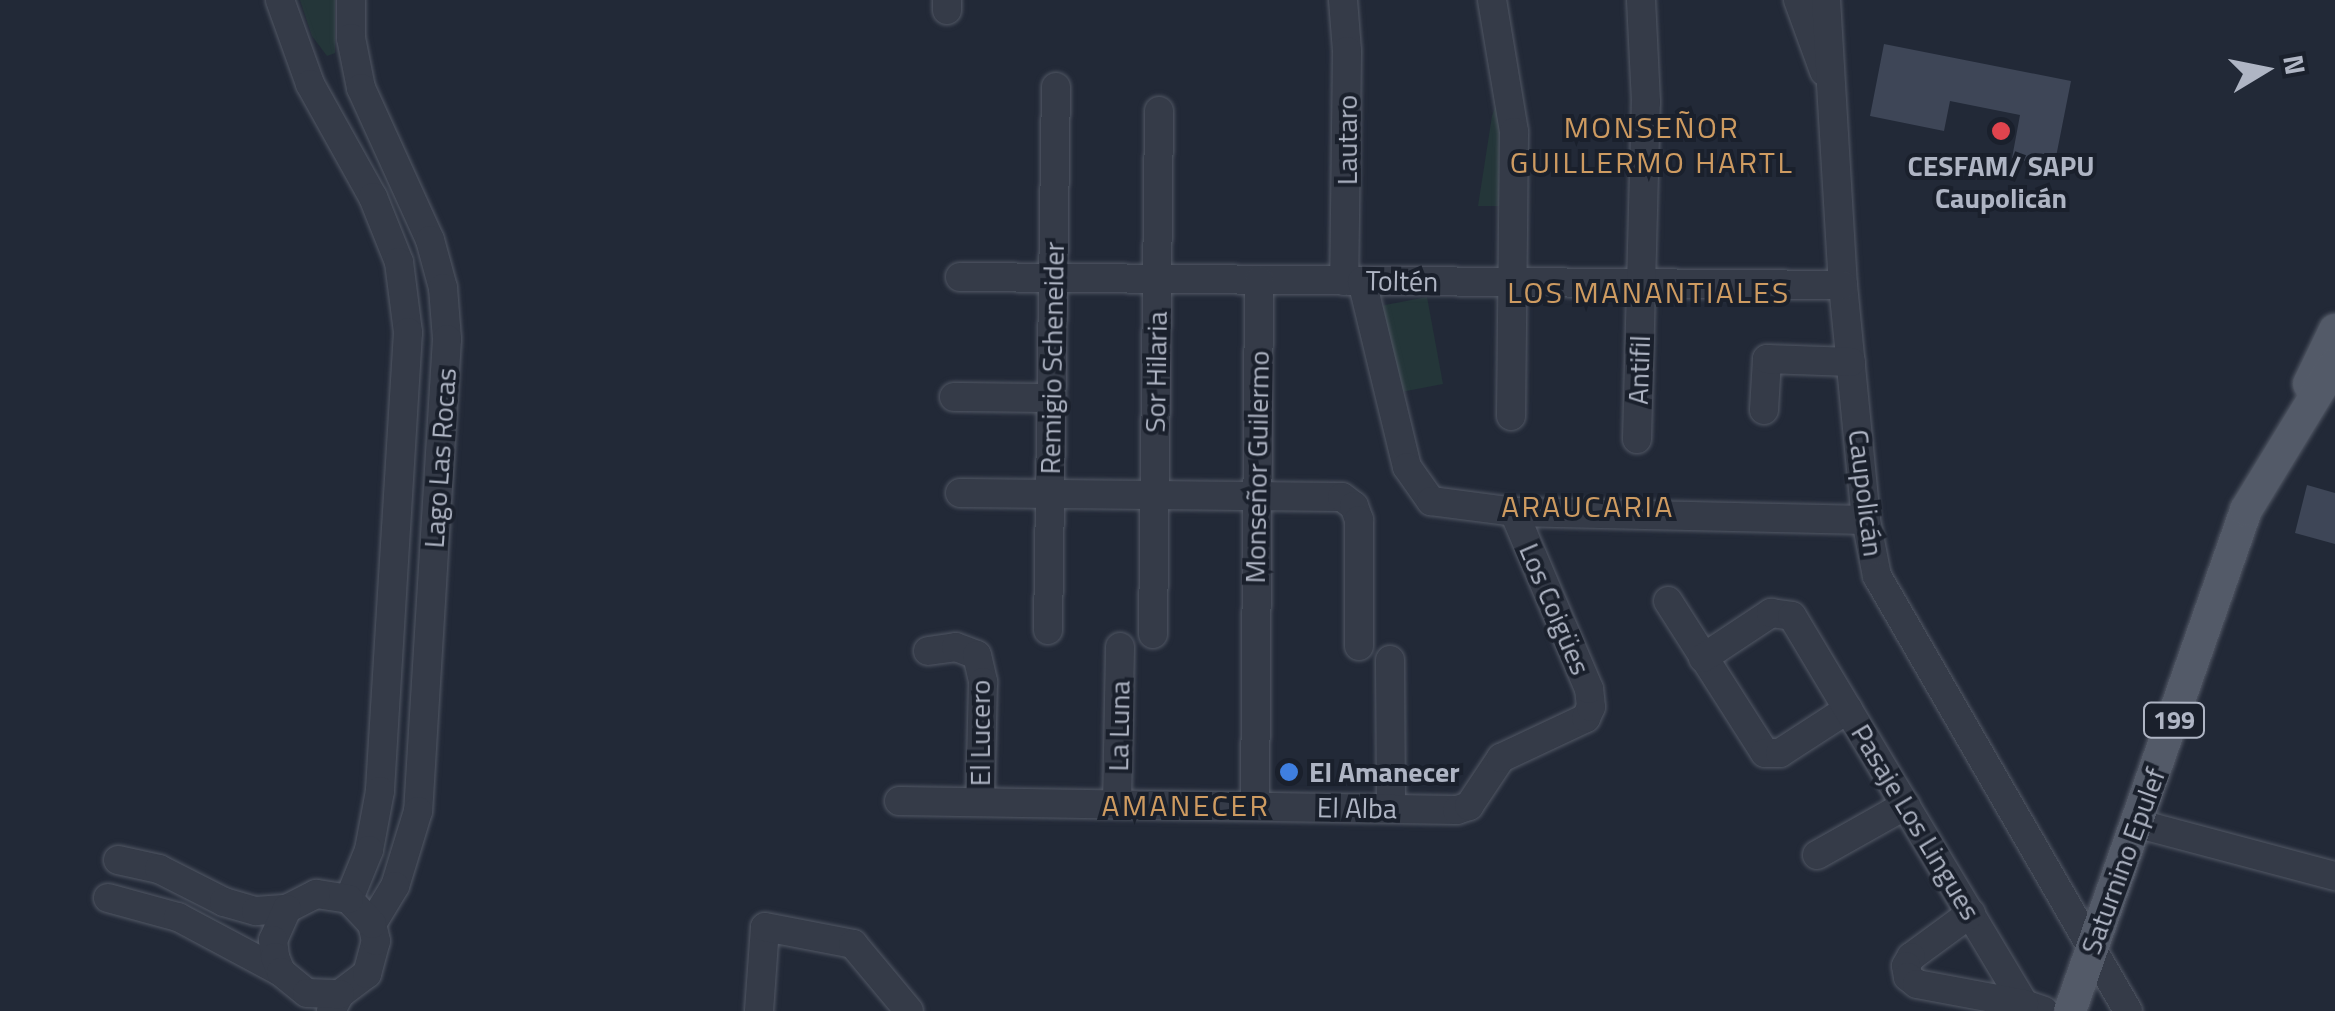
<!DOCTYPE html>
<html>
<head>
<meta charset="utf-8">
<style>
	body { margin:0 }
	#map { position:relative; width:2335px; height:1011px; overflow:hidden; background:#222937; font-family:"Titillium Web",sans-serif }
	div>[style] { position:absolute }
	[style*='--x'] { left:calc(var(--x)*1px); top:calc(var(--y)*1px); width:calc(var(--w)*1px); rotate:calc(var(--a)*1deg) }
	.green>* { inset:0; background:#243639 }
	.building>* { inset:0; background:#3e4657 }
	.roads { filter:drop-shadow(0 0 2px #525865) drop-shadow(0 0 2px #525865) }
	.minor>* { height:28px; margin:-14px; padding:0 14px; transform-origin:14px; border-radius:14px; background:#353b48 }
	.major>* { height:32px; margin:-16px; padding:0 16px; transform-origin:16px; border-radius:16px; background:#535a68 }
	.dots>* { width:28px; height:28px; translate:-50% -50%; box-sizing:border-box; border:5px solid #1a202c; border-radius:50% }
	span { translate:-50% -50%; white-space:nowrap; text-align:center; line-height:1.15; -webkit-text-stroke:8px #1a202c; paint-order:stroke }
	.shield-label span { padding:2px 8px; background:#1a202c; border:2px solid; border-radius:8px; -webkit-text-stroke-width:0 }
	.shield-label { font-size:25px; color:#afb5c4; font-weight:700 }
	.street-label { font-size:28px; color:#afb5c4 }
	.poi-label { font-size:28px; color:#afb5c4; font-weight:700 }
	.left { translate:0 -50%; text-align:left }
	.neighbourhood-label { font-size:30px; color:#ce9b61; letter-spacing:2.5px }
	.north { position:absolute; left:2215px; top:20px; width:100px; height:100px; -webkit-text-stroke:8px #1a202c; paint-order:stroke; rotate:80deg; font-size:28px; font-weight:700; line-height:40px; text-align:center; color:#afb5c4 }
	.north::after { content:''; display:block; margin:auto; width:35px; height:45px; background:#afb5c4; clip-path:polygon(50% 0,100% 100%,50% 72%,0 100%) }
</style>
</head>
<body>
<div id="map">
	<div class="green">
		<i style="clip-path:polygon(300px 0,335px 0,335px 53px,327px 56px,312px 36px)"></i>
		<i style="clip-path:polygon(1503px 103px,1505px 206px,1478px 206px,1492px 116px,1496px 105px)"></i>
		<i style="clip-path:polygon(1427px 297px,1443px 384px,1396px 393px,1380px 306px)"></i>
	</div>
	<div class="building">
		<i style="clip-path:polygon(1884px 44px,2071px 81px,2054px 167px,2012px 158px,2020px 115px,1950px 101px,1944px 131px,1870px 116px)"></i>
		<i style="clip-path:polygon(2307px 485px,2335px 493px,2335px 544px,2295px 533px)"></i>
	</div>
	<div class="roads">
		<div class="minor">
			<i style="--x:280;--y:0;--w:89;--a:70.3"></i>
			<i style="--x:310;--y:84;--w:129;--a:60.9"></i>
			<i style="--x:373;--y:197;--w:70;--a:68.2"></i>
			<i style="--x:399;--y:262;--w:71;--a:82.7"></i>
			<i style="--x:408;--y:332;--w:460;--a:93.5"></i>
			<i style="--x:380;--y:791;--w:60;--a:100.6"></i>
			<i style="--x:369;--y:850;--w:53;--a:112.2"></i>
			<i style="--x:351;--y:0;--w:38;--a:90"></i>
			<i style="--x:351;--y:38;--w:51;--a:78.7"></i>
			<i style="--x:361;--y:88;--w:167;--a:65.6"></i>
			<i style="--x:430;--y:240;--w:50;--a:74.8"></i>
			<i style="--x:443;--y:288;--w:51;--a:85.5"></i>
			<i style="--x:447;--y:339;--w:473;--a:93.5"></i>
			<i style="--x:418;--y:811;--w:78;--a:107"></i>
			<i style="--x:395;--y:886;--w:44;--a:121.2"></i>
			<i style="--x:1343;--y:0;--w:51;--a:85.5"></i>
			<i style="--x:1347;--y:51;--w:230;--a:90.7"></i>
			<i style="--x:1492;--y:0;--w:134;--a:80.5"></i>
			<i style="--x:1514;--y:132;--w:284;--a:90.6"></i>
			<i style="--x:1798;--y:0;--w:76;--a:69.9"></i>
			<i style="--x:1826;--y:0;--w:286;--a:86.6"></i>
			<i style="--x:1843;--y:285;--w:236;--a:84.4"></i>
			<i style="--x:1866;--y:520;--w:57;--a:78.9"></i>
			<i style="--x:1877;--y:576;--w:502;--a:60.01"></i>
			<i style="--x:947;--y:10;--w:10;--a:-90"></i>
			<i style="--x:960;--y:277;--w:883;--a:0.52"></i>
			<i style="--x:1362;--y:281;--w:191;--a:76.4"></i>
			<i style="--x:1407;--y:467;--w:42;--a:54.8"></i>
			<i style="--x:1431;--y:501;--w:84;--a:7.5"></i>
			<i style="--x:1514;--y:512;--w:352;--a:1.3"></i>
			<i style="--x:954;--y:397;--w:98;--a:0.6"></i>
			<i style="--x:1764;--y:410;--w:51;--a:-86.6"></i>
			<i style="--x:1767;--y:359;--w:84;--a:2"></i>
			<i style="--x:1637;--y:439;--w:337;--a:-88.5"></i>
			<i style="--x:1646;--y:102;--w:102;--a:-92.8"></i>
			<i style="--x:960;--y:493;--w:382;--a:0.6"></i>
			<i style="--x:1342;--y:497;--w:15;--a:37"></i>
			<i style="--x:1354;--y:506;--w:15;--a:70"></i>
			<i style="--x:1359;--y:520;--w:126;--a:90"></i>
			<i style="--x:1668;--y:601;--w:180;--a:57.5"></i>
			<i style="--x:1765;--y:753;--w:15;--a:0"></i>
			<i style="--x:1780;--y:753;--w:81;--a:-32.9"></i>
			<i style="--x:1048;--y:630;--w:543;--a:-89.16"></i>
			<i style="--x:1153;--y:634;--w:523;--a:-89.34"></i>
			<i style="--x:928;--y:651;--w:28;--a:-8"></i>
			<i style="--x:956;--y:647;--w:22;--a:21"></i>
			<i style="--x:977;--y:655;--w:28;--a:77"></i>
			<i style="--x:983;--y:682;--w:120;--a:91.4"></i>
			<i style="--x:1703;--y:658;--w:82;--a:-33.5"></i>
			<i style="--x:1771;--y:613;--w:21;--a:8"></i>
			<i style="--x:1792;--y:616;--w:452;--a:59.1"></i>
			<i style="--x:2024;--y:1004;--w:21;--a:19"></i>
			<i style="--x:1390;--y:660;--w:149;--a:89.6"></i>
			<i style="--x:899;--y:801;--w:558;--a:0.92"></i>
			<i style="--x:1457;--y:810;--w:13;--a:-18"></i>
			<i style="--x:1469;--y:806;--w:58;--a:-56.3"></i>
			<i style="--x:1501;--y:758;--w:94;--a:-25.2"></i>
			<i style="--x:1586;--y:718;--w:12;--a:-66"></i>
			<i style="--x:1591;--y:707;--w:18;--a:-96"></i>
			<i style="--x:1589;--y:689;--w:192;--a:-113"></i>
			<i style="--x:1117;--y:804;--w:157;--a:-88.9"></i>
			<i style="--x:1255;--y:806;--w:526;--a:-89.56"></i>
			<i style="--x:2139;--y:824;--w:203;--a:14.9"></i>
			<i style="--x:1817;--y:855;--w:102;--a:-29.3"></i>
			<i style="--x:118;--y:860;--w:42;--a:12.4"></i>
			<i style="--x:159;--y:869;--w:73;--a:26.9"></i>
			<i style="--x:224;--y:902;--w:33;--a:16"></i>
			<i style="--x:256;--y:911;--w:31;--a:-4"></i>
			<i style="--x:108;--y:898;--w:73;--a:15.2"></i>
			<i style="--x:178;--y:917;--w:117;--a:28.1"></i>
			<i style="--x:1971;--y:913;--w:74;--a:143.7"></i>
			<i style="--x:1911;--y:957;--w:10;--a:119"></i>
			<i style="--x:1906;--y:966;--w:11;--a:80"></i>
			<i style="--x:1908;--y:977;--w:11;--a:38"></i>
			<i style="--x:1917;--y:984;--w:109;--a:10.6"></i>
			<i style="--x:331;--y:1011;--w:19;--a:-62"></i>
			<i style="--x:340;--y:994;--w:34;--a:-37"></i>
			<i style="--x:367;--y:974;--w:34;--a:-75"></i>
			<i style="--x:376;--y:941;--w:17;--a:-103"></i>
			<i style="--x:372;--y:924;--w:34;--a:-133"></i>
			<i style="--x:349;--y:899;--w:33;--a:-171"></i>
			<i style="--x:316;--y:894;--w:33;--a:153"></i>
			<i style="--x:287;--y:909;--w:34;--a:114"></i>
			<i style="--x:273;--y:940;--w:17;--a:83"></i>
			<i style="--x:275;--y:957;--w:16;--a:68"></i>
			<i style="--x:281;--y:972;--w:33;--a:39"></i>
			<i style="--x:307;--y:993;--w:33;--a:2"></i>
			<i style="--x:759;--y:1011;--w:84;--a:-85.9"></i>
			<i style="--x:765;--y:927;--w:90;--a:10.9"></i>
			<i style="--x:853;--y:944;--w:87;--a:50.1"></i>
		</div>
		<div class="major">
			<i style="--x:2309;--y:384;--w:60;--a:-64.3"></i>
			<i style="--x:2070;--y:1011;--w:531;--a:-70.64"></i>
			<i style="--x:2246;--y:510;--w:171;--a:-58.6"></i>
		</div>
	</div>
	<div class="dots">
		<i style="left:2001px;top:131px;background:#e0444e"></i>
		<i style="left:1289px;top:772px;background:#3f7fe0"></i>
	</div>
	<div class="shield-label">
		<span style="left:2174px;top:720px">199</span>
	</div>
	<div class="street-label">
		<span style="left:1347px;top:140px;rotate:-90deg">Lautaro</span>
		<span style="left:1402px;top:281px;rotate:1deg">Toltén</span>
		<span style="left:1052px;top:358px;rotate:-89deg">Remigio Scheneider</span>
		<span style="left:1639px;top:370px;rotate:-88deg">Antifil</span>
		<span style="left:1156px;top:372px;rotate:-89deg">Sor Hilaria</span>
		<span style="left:440px;top:458px;rotate:-86deg">Lago Las Rocas</span>
		<span style="left:1257px;top:467px;rotate:-89deg">Monseñor Guilermo</span>
		<span style="left:1866px;top:493px;rotate:83deg">Caupolicán</span>
		<span style="left:1555px;top:609px;rotate:67deg">Los Coigües</span>
		<span style="left:1119px;top:726px;rotate:-89deg">La Luna</span>
		<span style="left:980px;top:733px;rotate:-90deg">El Lucero</span>
		<span style="left:1357px;top:808px;rotate:1deg">El Alba</span>
		<span style="left:1916px;top:822px;rotate:59deg">Pasaje Los Lingues</span>
		<span style="left:2123px;top:861px;rotate:-70deg">Saturnino Epulef</span>
	</div>
	<div class="poi-label">
		<span style="left:2001px;top:182px">CESFAM/ SAPU<br>Caupolicán</span>
		<span class="left" style="left:1309px;top:772px">El Amanecer</span>
	</div>
	<div class="neighbourhood-label">
		<span style="left:1652px;top:144px">MONSEÑOR<br>GUILLERMO HARTL</span>
		<span style="left:1649px;top:292px">LOS MANANTIALES</span>
		<span style="left:1588px;top:506px">ARAUCARIA</span>
		<span style="left:1186px;top:805px">AMANECER</span>
	</div>
	<div class="north">N</div>
</div>
</body>
</html>
